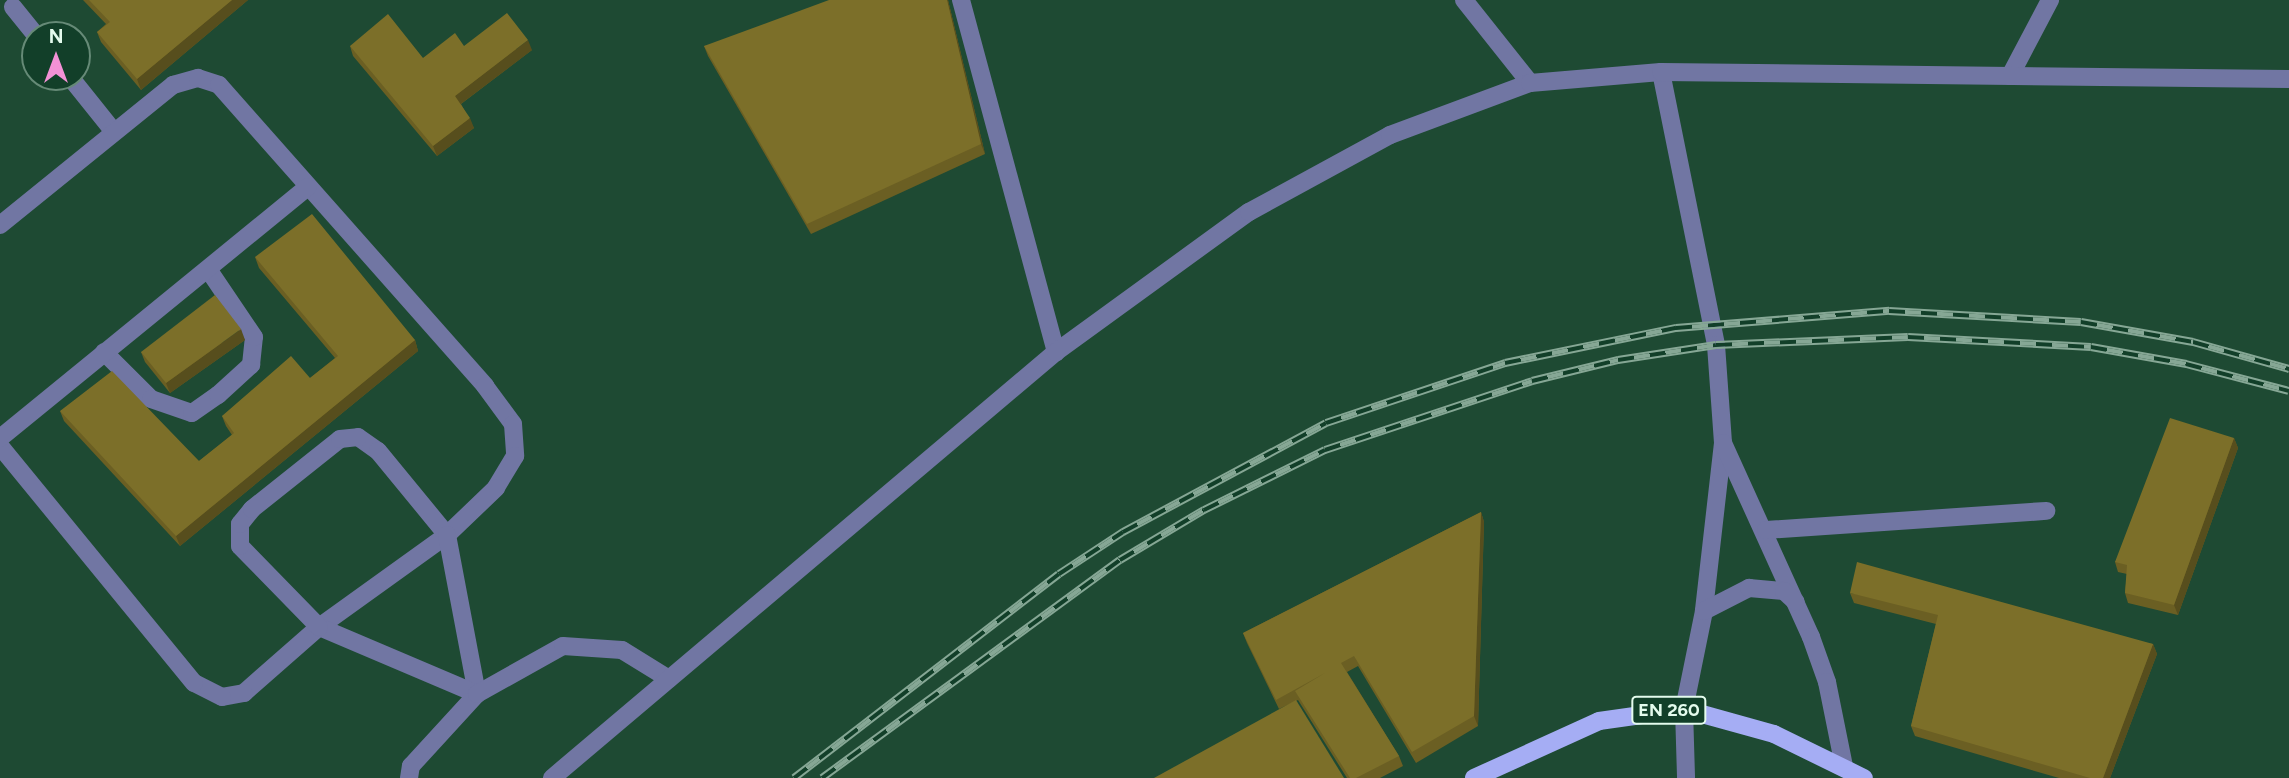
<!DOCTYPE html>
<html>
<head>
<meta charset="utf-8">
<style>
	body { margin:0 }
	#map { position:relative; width:2289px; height:778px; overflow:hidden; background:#1e4a33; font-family:Figtree,sans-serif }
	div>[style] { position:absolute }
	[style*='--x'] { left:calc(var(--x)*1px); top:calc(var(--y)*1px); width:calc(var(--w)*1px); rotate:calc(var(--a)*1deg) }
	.minor>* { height:18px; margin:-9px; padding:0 9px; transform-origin:9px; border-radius:9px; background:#7176a3 }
	.major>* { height:18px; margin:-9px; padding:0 9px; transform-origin:9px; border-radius:9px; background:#a5adf4 }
	.rail>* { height:8px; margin-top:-4px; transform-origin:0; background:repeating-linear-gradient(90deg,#123f29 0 16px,#86a795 0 32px); box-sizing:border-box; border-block:2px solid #86a795 }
	.wall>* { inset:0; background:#6b5f23 }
	.shaded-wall>* { inset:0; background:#574e1d }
	.building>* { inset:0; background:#7c6f29 }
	span { translate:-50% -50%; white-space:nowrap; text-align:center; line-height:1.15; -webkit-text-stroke:7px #123f29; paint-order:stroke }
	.shield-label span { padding:2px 5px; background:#123f29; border:2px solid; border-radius:5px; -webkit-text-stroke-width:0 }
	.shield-label { font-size:18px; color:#e4fbed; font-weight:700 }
	.north { position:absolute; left:21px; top:21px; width:70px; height:70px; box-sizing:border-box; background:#123f29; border:2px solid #668a77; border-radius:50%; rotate:0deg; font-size:19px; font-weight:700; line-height:28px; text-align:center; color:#e4fbed }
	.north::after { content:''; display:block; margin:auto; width:24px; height:32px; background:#f391d6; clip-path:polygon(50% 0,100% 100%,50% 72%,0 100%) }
</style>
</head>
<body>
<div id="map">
	<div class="minor">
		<i style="--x:961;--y:0;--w:365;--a:74.9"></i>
		<i style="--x:1464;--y:0;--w:106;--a:51.5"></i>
		<i style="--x:13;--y:7;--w:36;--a:51"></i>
		<i style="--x:1661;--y:72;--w:278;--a:78.6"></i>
		<i style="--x:1716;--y:345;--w:98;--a:85.9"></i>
		<i style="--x:1723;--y:443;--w:169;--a:96.5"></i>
		<i style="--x:1704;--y:611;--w:100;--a:101.5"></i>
		<i style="--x:1684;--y:709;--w:69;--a:88.3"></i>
		<i style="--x:2010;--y:76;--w:86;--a:-62.2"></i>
		<i style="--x:70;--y:77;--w:70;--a:51.3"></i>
		<i style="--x:0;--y:225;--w:223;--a:-39"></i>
		<i style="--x:173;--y:85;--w:26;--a:-16"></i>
		<i style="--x:198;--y:78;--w:22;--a:18"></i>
		<i style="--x:219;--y:85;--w:402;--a:48.5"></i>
		<i style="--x:485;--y:386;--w:47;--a:53.6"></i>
		<i style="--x:513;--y:424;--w:32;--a:86"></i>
		<i style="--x:515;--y:456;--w:37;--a:121"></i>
		<i style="--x:496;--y:488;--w:68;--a:136.2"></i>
		<i style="--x:447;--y:535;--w:158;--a:144.3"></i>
		<i style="--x:319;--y:627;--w:100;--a:138.7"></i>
		<i style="--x:244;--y:693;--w:22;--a:170"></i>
		<i style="--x:222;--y:697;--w:31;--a:-153"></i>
		<i style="--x:194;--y:683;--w:306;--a:-129.3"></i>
		<i style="--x:104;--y:352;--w:66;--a:45"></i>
		<i style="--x:151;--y:399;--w:43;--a:18.9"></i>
		<i style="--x:192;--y:413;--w:32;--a:-35"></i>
		<i style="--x:218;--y:395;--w:45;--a:-42.3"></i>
		<i style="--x:251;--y:365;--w:28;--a:-84"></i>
		<i style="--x:254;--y:337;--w:82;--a:-124.1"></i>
		<i style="--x:358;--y:437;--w:24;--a:35"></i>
		<i style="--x:378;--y:451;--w:109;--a:50.6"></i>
		<i style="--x:447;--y:535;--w:162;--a:79.3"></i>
		<i style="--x:477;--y:694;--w:172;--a:-157"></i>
		<i style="--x:319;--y:627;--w:113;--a:-134.3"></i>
		<i style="--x:240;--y:546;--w:22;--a:-90"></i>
		<i style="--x:240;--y:524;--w:19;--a:-51"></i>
		<i style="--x:252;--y:509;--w:112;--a:-38.5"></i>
		<i style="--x:340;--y:439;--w:18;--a:-6"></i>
		<i style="--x:0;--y:438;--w:397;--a:-39.2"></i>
		<i style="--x:1723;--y:443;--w:213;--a:65.6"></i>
		<i style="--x:1811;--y:637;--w:48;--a:70.4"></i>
		<i style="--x:1827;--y:682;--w:86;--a:78.6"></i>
		<i style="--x:1766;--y:530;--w:281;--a:-3.9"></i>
		<i style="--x:1704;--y:611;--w:51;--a:-27.1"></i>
		<i style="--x:1749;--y:588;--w:35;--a:5"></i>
		<i style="--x:1784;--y:591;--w:16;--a:43"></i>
		<i style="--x:409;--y:778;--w:12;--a:-81"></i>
		<i style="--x:411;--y:766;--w:98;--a:-47.5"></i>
		<i style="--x:477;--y:694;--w:98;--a:-29.2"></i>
		<i style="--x:563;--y:646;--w:59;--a:3.9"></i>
		<i style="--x:622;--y:650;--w:55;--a:31.7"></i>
		<i style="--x:552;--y:778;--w:660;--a:-40.21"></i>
		<i style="--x:1056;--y:352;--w:238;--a:-36"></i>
		<i style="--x:1249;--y:212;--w:161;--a:-28.6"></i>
		<i style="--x:1390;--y:135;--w:149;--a:-20.4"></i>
		<i style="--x:1530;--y:83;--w:131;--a:-4.8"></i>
		<i style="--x:1661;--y:72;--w:628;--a:0.64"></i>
	</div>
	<div class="major">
		<i style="--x:1474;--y:778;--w:137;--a:-24.5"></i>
		<i style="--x:1599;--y:721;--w:86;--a:-8"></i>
		<i style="--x:1684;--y:709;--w:93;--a:15.5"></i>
		<i style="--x:1774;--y:734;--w:100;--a:26.1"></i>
	</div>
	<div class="rail">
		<i style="--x:794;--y:778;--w:334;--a:-37.6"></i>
		<i style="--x:1059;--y:574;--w:77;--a:-33.3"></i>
		<i style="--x:1123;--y:532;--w:230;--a:-28.2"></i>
		<i style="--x:1326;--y:423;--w:189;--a:-18.5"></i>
		<i style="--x:1505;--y:363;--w:175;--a:-11.6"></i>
		<i style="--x:1676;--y:328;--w:214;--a:-4.6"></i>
		<i style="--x:1889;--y:311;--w:192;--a:3.3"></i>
		<i style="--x:2081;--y:322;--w:114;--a:10.1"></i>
		<i style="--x:2193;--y:342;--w:100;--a:15.7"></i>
		<i style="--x:822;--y:778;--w:369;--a:-36.2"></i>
		<i style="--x:1120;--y:560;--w:98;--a:-30.8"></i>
		<i style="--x:1204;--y:510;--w:135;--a:-26.4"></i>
		<i style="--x:1325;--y:450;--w:218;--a:-18.4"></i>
		<i style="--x:1532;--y:381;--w:89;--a:-13.7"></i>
		<i style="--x:1618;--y:360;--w:99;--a:-8.7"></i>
		<i style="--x:1716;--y:345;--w:192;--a:-2.4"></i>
		<i style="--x:1908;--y:337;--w:183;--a:3.1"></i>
		<i style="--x:2091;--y:347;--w:97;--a:10.1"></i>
		<i style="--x:2186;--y:364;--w:106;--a:14.7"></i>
	</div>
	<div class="wall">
		<i style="clip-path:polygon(83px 0,248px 0,141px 90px,101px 42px,97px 32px,106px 24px)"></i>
		<i style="clip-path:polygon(948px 0,985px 154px,811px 234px,708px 56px,704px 46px)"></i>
		<i style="clip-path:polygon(350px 46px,423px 58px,464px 46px,532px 50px,461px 104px,474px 128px,437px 156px,353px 56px)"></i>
		<i style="clip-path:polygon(255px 257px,415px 340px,418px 351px,180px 546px,64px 421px,60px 411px,199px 461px,232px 435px,226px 426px,222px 416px,310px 378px,335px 358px,259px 268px)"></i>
		<i style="clip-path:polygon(245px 340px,170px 393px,145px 362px,141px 352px)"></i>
		<i style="clip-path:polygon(2234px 438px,2238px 448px,2178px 615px,2128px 603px,2125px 593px,2127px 574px,2118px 572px,2115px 562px)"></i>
		<i style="clip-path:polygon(1481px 512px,1484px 522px,1478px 726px,1416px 763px,1358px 666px,1347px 672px,1399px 756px,1403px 766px,1380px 778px,1347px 778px,1298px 700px,1279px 709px,1247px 643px,1243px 633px)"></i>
		<i style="clip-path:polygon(1850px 593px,2153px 644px,2157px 654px,2110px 778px,2059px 778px,1915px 736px,1911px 726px,1936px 624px,1854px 603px)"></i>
	</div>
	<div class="shaded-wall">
		<i style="clip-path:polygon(232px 0,248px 0,141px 90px,137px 79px)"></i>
		<i style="clip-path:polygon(947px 0,948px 0,985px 154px,981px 144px)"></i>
		<i style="clip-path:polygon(528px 40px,532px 50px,458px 106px,455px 96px)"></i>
		<i style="clip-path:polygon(470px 118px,474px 128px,437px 156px,433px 146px)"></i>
		<i style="clip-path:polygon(241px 329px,245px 340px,170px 393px,166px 383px)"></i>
		<i style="clip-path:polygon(415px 340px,418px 351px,180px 546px,176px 536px)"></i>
		<i style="clip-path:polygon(2234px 438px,2238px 448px,2178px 615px,2174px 605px)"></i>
		<i style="clip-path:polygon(1481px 512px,1484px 522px,1478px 726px,1474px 716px)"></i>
		<i style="clip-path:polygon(2153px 644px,2157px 654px,2110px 778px,2103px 778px)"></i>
	</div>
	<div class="building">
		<i style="clip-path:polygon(89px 0,232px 0,137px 79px,97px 32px,110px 22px)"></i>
		<i style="clip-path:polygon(829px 0,947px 0,981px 144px,807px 224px,704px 46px)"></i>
		<i style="clip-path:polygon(507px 13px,528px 40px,455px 96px,470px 118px,433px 146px,350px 46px,388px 14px,423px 58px,455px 33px,464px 46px)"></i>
		<i style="clip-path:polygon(312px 214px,415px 340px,176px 536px,60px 411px,112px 371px,199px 461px,234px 433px,222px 416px,291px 356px,310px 378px,338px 356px,255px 257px)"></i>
		<i style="clip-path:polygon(215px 295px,241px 329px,166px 383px,141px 352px)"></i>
		<i style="clip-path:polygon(2170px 418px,2234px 438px,2174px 605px,2125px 593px,2127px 565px,2115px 562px)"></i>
		<i style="clip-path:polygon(1481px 512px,1474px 716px,1412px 752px,1354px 656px,1341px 663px,1399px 756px,1356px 778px,1350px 778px,1295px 691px,1325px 673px,1276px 700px,1243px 633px)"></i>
		<i style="clip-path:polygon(1857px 562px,2153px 644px,2103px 778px,2090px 778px,1911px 726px,1938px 615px,1850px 593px)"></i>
		<i style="clip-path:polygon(1296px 700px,1344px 778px,1154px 778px)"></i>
	</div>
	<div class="shield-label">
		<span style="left:1669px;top:710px">EN 260</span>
	</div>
	<div class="north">N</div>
</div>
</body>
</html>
